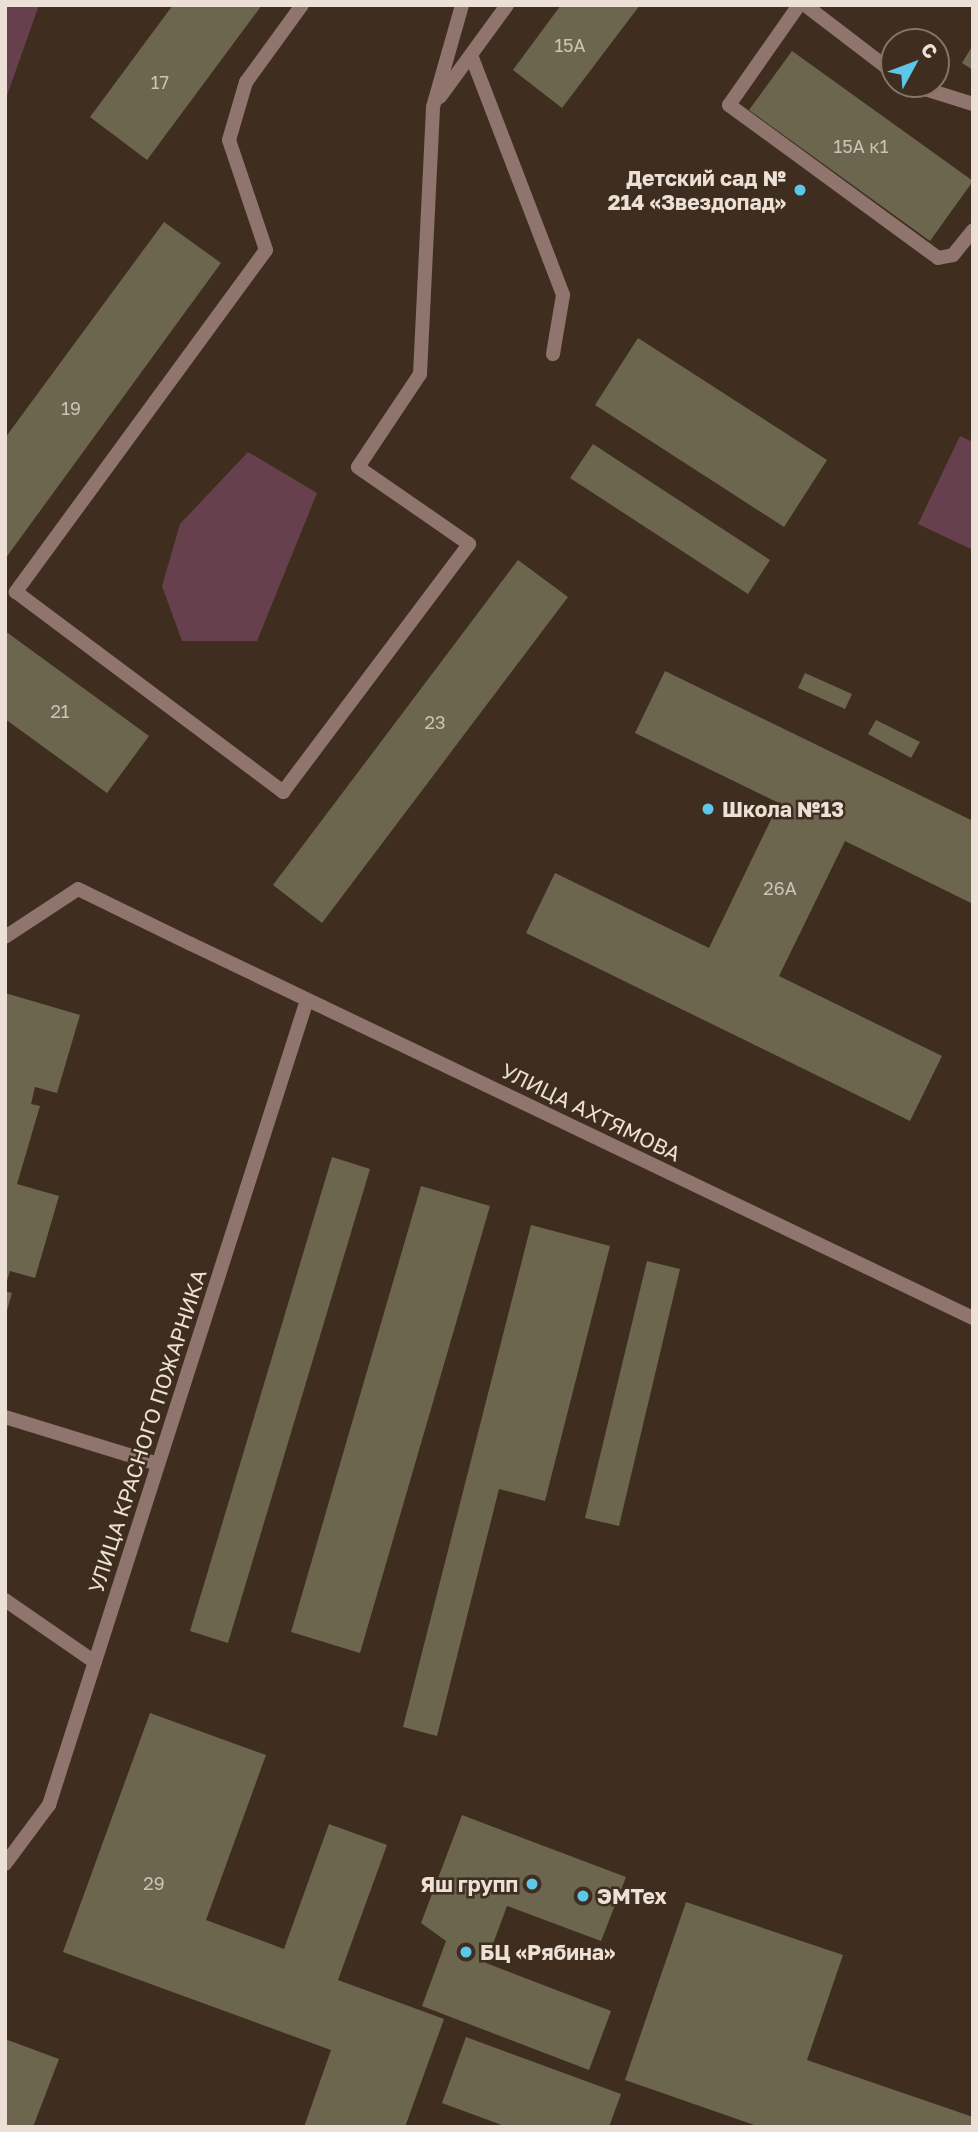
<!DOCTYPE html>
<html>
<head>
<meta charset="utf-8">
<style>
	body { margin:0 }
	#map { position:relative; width:978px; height:2132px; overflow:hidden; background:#3f2e1f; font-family:"Golos Text",sans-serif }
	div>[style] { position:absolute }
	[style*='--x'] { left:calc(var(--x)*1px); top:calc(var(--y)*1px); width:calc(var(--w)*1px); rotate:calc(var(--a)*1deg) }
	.green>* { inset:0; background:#66414d }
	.building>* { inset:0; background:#6c664e }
	.service>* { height:14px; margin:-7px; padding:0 7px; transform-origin:7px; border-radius:7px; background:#90746e }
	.minor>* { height:14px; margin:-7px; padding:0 7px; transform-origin:7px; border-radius:7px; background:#90746e }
	.dots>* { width:19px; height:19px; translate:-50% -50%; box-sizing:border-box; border:4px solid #3f2e1f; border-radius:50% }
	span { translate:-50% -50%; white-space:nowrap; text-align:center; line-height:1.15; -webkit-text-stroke:5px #3f2e1f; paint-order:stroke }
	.number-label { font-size:18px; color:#ccc2b5 }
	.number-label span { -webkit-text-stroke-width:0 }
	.poi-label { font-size:21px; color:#ece0d7; font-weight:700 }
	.right { translate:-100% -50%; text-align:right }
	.left { translate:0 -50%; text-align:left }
	.street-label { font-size:21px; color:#ece0d7 }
	.frame { position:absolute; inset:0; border:7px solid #ece0d7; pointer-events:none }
	.north { position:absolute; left:880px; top:28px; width:70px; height:70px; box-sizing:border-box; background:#3f2e1f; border:2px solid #847569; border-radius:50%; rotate:49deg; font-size:19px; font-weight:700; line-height:28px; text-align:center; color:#ece0d7 }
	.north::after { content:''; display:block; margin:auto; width:24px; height:32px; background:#5cc7e8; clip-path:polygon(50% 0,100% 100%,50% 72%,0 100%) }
</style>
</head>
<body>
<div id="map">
	<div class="green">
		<i style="clip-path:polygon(5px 5px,39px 5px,5px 101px)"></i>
		<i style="clip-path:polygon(960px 436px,973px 442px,973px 550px,918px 524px)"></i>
		<i style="clip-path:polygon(248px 452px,317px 493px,257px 641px,182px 641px,162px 586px,180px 524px)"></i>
	</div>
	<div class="building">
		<i style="clip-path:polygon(173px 5px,262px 5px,147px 160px,90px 117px)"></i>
		<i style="clip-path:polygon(561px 5px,640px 5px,562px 108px,513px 70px)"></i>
		<i style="clip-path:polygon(973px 45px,973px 70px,962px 63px)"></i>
		<i style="clip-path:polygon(792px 51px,973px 181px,930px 241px,749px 110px)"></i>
		<i style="clip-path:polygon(164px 222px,221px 263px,5px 559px,5px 438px)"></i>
		<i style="clip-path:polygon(638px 338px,827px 460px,784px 527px,595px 405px)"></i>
		<i style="clip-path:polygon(593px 444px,770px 560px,748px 594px,570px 478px)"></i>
		<i style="clip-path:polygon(518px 560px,568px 597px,322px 923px,273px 885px)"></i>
		<i style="clip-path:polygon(5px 631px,149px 736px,107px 793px,5px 719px)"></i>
		<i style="clip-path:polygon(665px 671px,973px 821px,973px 904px,845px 841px,779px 976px,942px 1056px,910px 1121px,526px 933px,555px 873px,709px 948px,779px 803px,635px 733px)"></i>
		<i style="clip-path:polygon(805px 673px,852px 694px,845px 709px,798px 688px)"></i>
		<i style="clip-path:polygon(876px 720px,920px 742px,911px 758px,868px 734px)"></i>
		<i style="clip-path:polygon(5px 993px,80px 1015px,57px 1093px,35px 1087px,31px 1104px,40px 1106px,17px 1184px,59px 1196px,35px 1278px,10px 1271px,6px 1284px)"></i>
		<i style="clip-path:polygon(332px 1157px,370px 1169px,228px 1643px,190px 1631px)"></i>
		<i style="clip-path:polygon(421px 1186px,490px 1206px,360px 1653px,291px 1632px)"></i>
		<i style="clip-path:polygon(531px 1225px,610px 1246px,545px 1501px,499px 1489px,437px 1736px,403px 1727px)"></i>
		<i style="clip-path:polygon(647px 1261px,680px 1269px,619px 1526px,585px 1518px)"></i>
		<i style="clip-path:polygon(5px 1291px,12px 1293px,6px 1314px,5px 1314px)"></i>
		<i style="clip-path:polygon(150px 1713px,266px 1755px,206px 1920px,284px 1949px,329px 1824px,387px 1845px,338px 1980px,444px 2019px,405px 2127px,304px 2127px,331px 2050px,63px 1952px)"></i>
		<i style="clip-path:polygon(462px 1815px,626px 1877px,601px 1941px,507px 1906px,486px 1963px,611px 2011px,589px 2070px,422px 2006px,446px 1941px,421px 1923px)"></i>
		<i style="clip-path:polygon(686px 1902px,843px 1955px,807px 2060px,973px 2117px,973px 2127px,760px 2127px,625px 2080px)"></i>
		<i style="clip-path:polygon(466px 2037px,621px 2094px,609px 2127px,507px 2127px,442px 2103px)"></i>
		<i style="clip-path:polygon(5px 2039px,59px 2059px,33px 2127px,5px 2127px)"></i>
	</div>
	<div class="service">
		<i style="--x:302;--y:5;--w:95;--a:126"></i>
		<i style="--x:246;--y:82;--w:60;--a:106.3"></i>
		<i style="--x:229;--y:140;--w:116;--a:71.4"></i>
		<i style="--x:266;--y:250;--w:424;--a:126.2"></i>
		<i style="--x:16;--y:592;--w:334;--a:36.8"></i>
		<i style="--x:283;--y:792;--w:310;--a:-53.1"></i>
		<i style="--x:469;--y:544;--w:135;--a:-145.3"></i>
		<i style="--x:358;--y:467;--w:112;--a:-56.3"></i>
		<i style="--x:420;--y:374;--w:267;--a:-87.2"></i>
		<i style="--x:433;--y:107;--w:106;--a:-74.1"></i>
		<i style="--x:799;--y:5;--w:122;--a:125"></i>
		<i style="--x:729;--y:105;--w:259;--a:36.2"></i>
		<i style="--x:938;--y:258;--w:15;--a:-11"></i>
		<i style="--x:953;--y:255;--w:32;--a:-51"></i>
		<i style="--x:805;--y:5;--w:112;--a:37.4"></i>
		<i style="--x:471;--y:55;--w:257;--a:69"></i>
		<i style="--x:563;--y:295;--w:60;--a:99.6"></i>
		<i style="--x:909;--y:84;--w:67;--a:17.4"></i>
		<i style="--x:440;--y:97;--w:114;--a:-53.9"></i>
		<i style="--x:5;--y:937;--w:87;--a:-33.3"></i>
		<i style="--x:78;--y:889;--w:126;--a:26"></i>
		<i style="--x:5;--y:1417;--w:160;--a:17.1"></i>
		<i style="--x:5;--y:1600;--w:109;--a:34.6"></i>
	</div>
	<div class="minor">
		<i style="--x:191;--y:944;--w:867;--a:25.56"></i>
		<i style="--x:5;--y:1864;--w:74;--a:-53.3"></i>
		<i style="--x:49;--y:1805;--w:845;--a:-72.23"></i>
	</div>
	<div class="dots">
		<i style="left:800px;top:190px;background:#5cc7e8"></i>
		<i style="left:708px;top:809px;background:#5cc7e8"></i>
		<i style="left:532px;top:1884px;background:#5cc7e8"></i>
		<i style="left:583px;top:1896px;background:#5cc7e8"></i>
		<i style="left:466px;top:1952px;background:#5cc7e8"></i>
	</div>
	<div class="number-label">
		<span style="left:570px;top:45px">15А</span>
		<span style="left:160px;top:82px">17</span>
		<span style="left:861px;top:146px">15А к1</span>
		<span style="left:71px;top:408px">19</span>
		<span style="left:60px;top:711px">21</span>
		<span style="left:435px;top:722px">23</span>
		<span style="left:780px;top:888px">26А</span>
		<span style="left:154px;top:1883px">29</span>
	</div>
	<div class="poi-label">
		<span class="right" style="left:786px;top:190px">Детский сад №<br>214 «Звездопад»</span>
		<span class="left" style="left:722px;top:809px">Школа №13</span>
		<span class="right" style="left:518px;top:1884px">Яш групп</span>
		<span class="left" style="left:597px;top:1896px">ЭМТех</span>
		<span class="left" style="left:480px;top:1952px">БЦ «Рябина»</span>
	</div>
	<div class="street-label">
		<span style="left:591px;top:1112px;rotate:26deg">УЛИЦА АХТЯМОВА</span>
		<span style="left:147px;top:1431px;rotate:-72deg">УЛИЦА КРАСНОГО ПОЖАРНИКА</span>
	</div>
	<div class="frame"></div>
	<div class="north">С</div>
</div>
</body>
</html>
